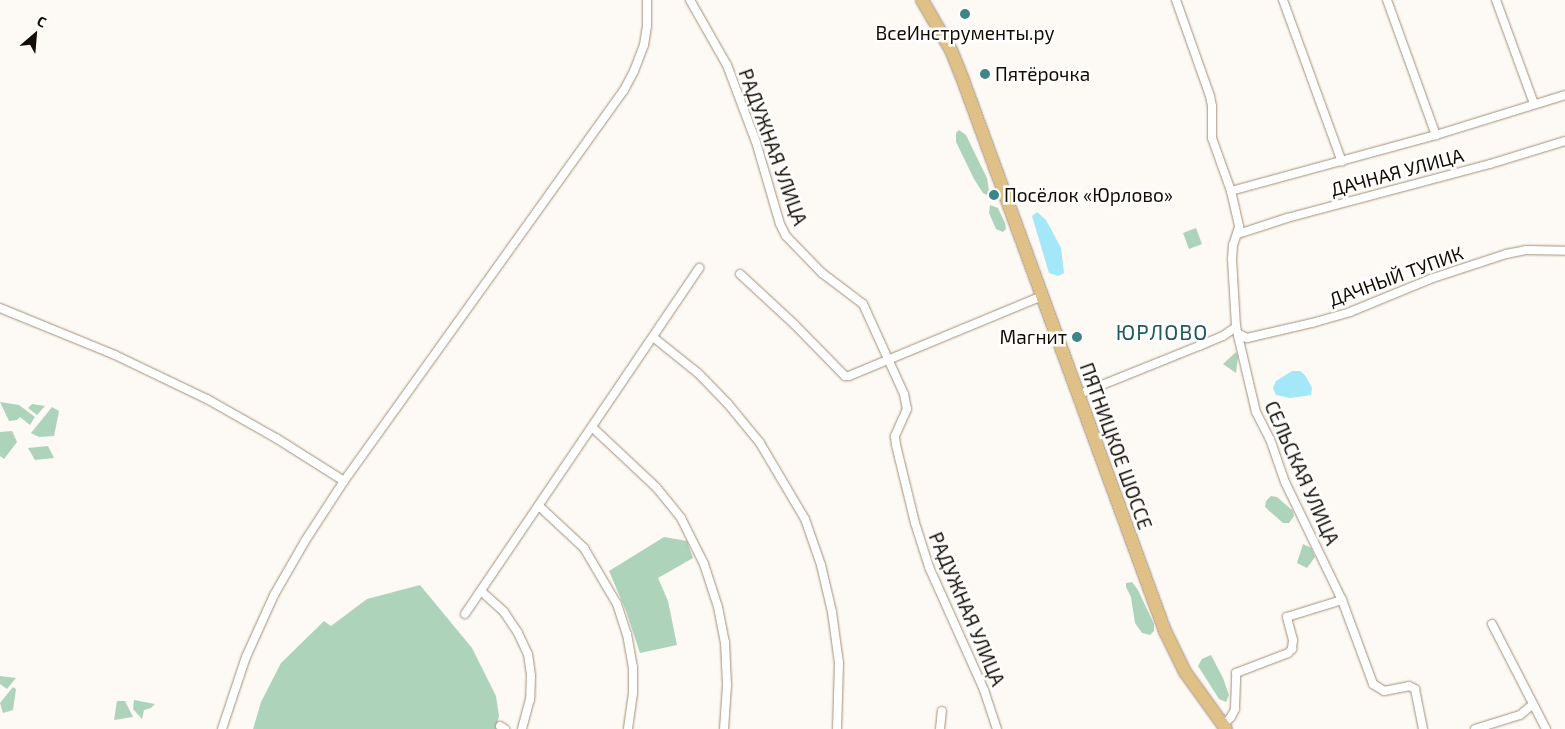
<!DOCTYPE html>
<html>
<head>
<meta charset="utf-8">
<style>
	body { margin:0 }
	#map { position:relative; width:1565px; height:729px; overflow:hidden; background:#fdf9f4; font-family:"Exo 2",sans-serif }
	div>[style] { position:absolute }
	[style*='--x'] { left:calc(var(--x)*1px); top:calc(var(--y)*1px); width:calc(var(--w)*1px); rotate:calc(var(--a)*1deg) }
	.green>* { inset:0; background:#aed3bb }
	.water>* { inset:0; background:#a3e7f9 }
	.roads { filter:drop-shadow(0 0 1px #a3907a) drop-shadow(0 0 1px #a3907a) }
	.minor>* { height:8px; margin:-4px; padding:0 4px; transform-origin:4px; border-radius:4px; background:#fff }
	.primary>* { height:12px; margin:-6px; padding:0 6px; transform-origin:6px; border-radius:6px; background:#dfc087 }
	.dots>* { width:14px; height:14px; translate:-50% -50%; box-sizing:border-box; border:2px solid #fff; border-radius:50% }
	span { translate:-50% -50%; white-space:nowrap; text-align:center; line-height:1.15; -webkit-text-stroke:5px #fff; paint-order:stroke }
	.poi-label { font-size:19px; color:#130d05 }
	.left { translate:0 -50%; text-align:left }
	.right { translate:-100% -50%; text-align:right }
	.street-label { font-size:19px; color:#130d05 }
	.quarter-label { font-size:21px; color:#205b5d; letter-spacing:1px }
	.north { position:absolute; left:10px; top:10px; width:50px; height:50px; -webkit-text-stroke:4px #fff; paint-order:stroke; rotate:27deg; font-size:14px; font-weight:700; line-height:20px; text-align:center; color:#130d05 }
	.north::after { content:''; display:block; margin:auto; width:18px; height:22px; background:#130d05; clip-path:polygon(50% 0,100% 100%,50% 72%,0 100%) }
</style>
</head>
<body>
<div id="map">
	<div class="green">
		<i style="clip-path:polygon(959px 130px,966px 135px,981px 166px,987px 178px,989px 191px,987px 195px,983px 193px,974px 179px,956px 142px,956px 133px)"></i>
		<i style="clip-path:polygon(990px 205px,998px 208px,1005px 223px,1006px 229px,1003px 232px,996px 229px,989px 213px)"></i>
		<i style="clip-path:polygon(1196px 228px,1202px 244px,1189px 249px,1183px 233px)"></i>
		<i style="clip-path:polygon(1236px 352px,1238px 357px,1236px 373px,1223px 364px)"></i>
		<i style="clip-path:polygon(0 402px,19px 405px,35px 417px,30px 425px,20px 417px,17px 420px,9px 421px)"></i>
		<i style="clip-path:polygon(32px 404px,45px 406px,37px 415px,28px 408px)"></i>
		<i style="clip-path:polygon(52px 407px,59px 411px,54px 436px,39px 437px,31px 433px)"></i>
		<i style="clip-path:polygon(12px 431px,17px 442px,4px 459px,0 456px,0 432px)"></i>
		<i style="clip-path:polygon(48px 446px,54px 458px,35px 460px,28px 448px)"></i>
		<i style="clip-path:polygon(1271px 496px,1277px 497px,1293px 511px,1294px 516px,1289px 523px,1283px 523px,1265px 507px,1266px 501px)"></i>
		<i style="clip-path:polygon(664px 537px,687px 541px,693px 558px,658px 578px,668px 601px,677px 645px,640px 653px,626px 611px,609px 571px)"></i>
		<i style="clip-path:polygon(1303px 544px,1311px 548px,1315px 557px,1307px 568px,1297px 563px)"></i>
		<i style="clip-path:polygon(1132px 582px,1138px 590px,1154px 624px,1154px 631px,1150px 635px,1142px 633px,1135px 623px,1131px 597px,1126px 587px,1126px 583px)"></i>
		<i style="clip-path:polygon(420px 585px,472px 648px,496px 696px,499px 716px,496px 729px,253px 729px,261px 702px,281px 663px,324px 621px,331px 626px,367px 599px)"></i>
		<i style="clip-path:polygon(1211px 655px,1223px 678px,1229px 695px,1226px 702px,1219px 699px,1198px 666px,1202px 659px)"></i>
		<i style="clip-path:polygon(0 676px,16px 678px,7px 689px,0 684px)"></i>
		<i style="clip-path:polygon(13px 687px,16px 689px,13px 710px,3px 713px,0 703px)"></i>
		<i style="clip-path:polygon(134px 700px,155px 704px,151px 708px,144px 710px,142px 719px,133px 709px)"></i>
		<i style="clip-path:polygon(117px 701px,125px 701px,133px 717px,114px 720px)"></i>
	</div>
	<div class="water">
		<i style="clip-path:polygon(1037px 212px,1046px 220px,1061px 248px,1064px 273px,1058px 276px,1049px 273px,1032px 216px)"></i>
		<i style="clip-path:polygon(1292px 371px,1300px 371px,1305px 375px,1312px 388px,1311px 395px,1290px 398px,1276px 395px,1273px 388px,1276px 381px)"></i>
	</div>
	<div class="roads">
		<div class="minor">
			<i style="--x:690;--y:0;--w:75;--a:60.4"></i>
			<i style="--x:727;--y:65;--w:82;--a:69.4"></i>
			<i style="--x:756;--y:142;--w:85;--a:73.7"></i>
			<i style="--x:780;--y:224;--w:13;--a:63"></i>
			<i style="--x:786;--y:236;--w:52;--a:45.8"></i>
			<i style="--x:822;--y:273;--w:51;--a:37.1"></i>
			<i style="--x:863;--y:304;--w:99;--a:65.5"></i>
			<i style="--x:904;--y:394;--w:15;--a:79"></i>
			<i style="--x:907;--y:409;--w:30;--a:114"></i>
			<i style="--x:895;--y:436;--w:9;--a:84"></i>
			<i style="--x:896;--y:445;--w:80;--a:76.3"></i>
			<i style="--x:915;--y:523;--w:46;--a:72.3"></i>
			<i style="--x:929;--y:567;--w:135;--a:65.9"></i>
			<i style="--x:984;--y:690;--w:41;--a:71.6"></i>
			<i style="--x:1176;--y:0;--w:102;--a:70.5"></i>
			<i style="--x:1210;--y:96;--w:10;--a:79"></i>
			<i style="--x:1212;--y:106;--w:32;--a:90"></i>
			<i style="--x:1212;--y:138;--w:56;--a:70.3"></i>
			<i style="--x:1231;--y:191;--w:37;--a:77"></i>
			<i style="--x:1239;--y:227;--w:19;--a:108"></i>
			<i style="--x:1233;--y:245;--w:14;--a:94"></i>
			<i style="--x:1232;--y:259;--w:68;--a:86.6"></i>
			<i style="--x:1236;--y:327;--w:87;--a:76.8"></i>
			<i style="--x:1256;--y:412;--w:30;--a:63"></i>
			<i style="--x:1270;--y:439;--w:46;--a:70.8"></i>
			<i style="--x:1285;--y:482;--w:131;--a:64.2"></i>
			<i style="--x:1342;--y:600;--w:90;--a:69.7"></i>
			<i style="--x:1373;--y:684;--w:13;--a:32"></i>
			<i style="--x:1384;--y:691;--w:25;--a:-11"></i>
			<i style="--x:1409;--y:686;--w:7;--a:27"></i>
			<i style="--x:1415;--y:689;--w:41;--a:78.7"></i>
			<i style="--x:1283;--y:0;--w:172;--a:70"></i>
			<i style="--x:1387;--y:0;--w:144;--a:70.1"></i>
			<i style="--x:1496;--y:0;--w:111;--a:69.9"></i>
			<i style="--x:1231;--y:191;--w:213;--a:-15.3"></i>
			<i style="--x:1436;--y:135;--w:135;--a:-17.2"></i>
			<i style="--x:1238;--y:234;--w:52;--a:-18.1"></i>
			<i style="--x:1287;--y:218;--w:210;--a:-14.9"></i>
			<i style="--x:1490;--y:164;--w:78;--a:-17"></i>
			<i style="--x:740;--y:274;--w:74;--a:42.8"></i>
			<i style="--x:794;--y:324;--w:73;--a:45.6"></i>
			<i style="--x:845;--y:376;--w:4;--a:0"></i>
			<i style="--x:849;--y:376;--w:209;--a:-22.5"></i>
			<i style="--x:0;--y:308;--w:124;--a:22.2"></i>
			<i style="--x:115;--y:355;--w:102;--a:25.6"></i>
			<i style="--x:207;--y:399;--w:79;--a:29.5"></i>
			<i style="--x:276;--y:438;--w:80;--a:32.3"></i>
			<i style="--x:1239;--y:334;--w:9;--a:27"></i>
			<i style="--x:1247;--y:338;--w:67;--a:-13"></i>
			<i style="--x:1312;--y:323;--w:40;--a:-16"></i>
			<i style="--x:1350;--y:312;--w:90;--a:-22.3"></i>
			<i style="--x:1433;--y:278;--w:77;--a:-18.2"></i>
			<i style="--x:1506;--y:254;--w:20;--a:-11"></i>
			<i style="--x:1526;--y:250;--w:39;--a:1"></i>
			<i style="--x:653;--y:337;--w:58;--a:38.7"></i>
			<i style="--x:698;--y:373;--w:43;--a:45.9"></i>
			<i style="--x:728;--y:404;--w:50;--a:50.6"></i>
			<i style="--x:760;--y:443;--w:88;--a:59.4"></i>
			<i style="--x:805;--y:519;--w:49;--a:70.8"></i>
			<i style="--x:821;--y:565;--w:48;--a:76.8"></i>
			<i style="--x:832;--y:612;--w:51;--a:82.2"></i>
			<i style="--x:839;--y:663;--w:66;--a:91.7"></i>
			<i style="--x:1077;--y:395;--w:131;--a:-21.9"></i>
			<i style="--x:1199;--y:346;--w:26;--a:-23"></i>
			<i style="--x:1223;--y:336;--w:16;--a:-35"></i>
			<i style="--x:592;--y:427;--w:88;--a:43.2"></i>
			<i style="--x:656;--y:487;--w:40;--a:51"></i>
			<i style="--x:681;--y:518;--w:51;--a:63.4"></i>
			<i style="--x:704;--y:564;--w:45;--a:72"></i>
			<i style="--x:718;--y:607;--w:36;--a:79"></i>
			<i style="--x:725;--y:642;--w:43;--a:87.3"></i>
			<i style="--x:727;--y:685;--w:44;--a:93.9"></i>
			<i style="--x:539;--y:506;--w:62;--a:43"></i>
			<i style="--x:584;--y:548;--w:65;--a:59.5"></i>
			<i style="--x:617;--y:604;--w:32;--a:72"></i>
			<i style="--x:627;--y:634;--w:34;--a:80"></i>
			<i style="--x:633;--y:667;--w:26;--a:90"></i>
			<i style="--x:633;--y:693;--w:36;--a:98"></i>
			<i style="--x:481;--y:591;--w:31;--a:42"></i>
			<i style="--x:504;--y:612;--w:25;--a:56"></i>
			<i style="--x:518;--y:633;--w:23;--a:65"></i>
			<i style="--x:528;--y:654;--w:22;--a:82"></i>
			<i style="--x:531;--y:676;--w:23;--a:92"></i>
			<i style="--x:530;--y:699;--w:31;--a:105"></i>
			<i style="--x:465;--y:614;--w:418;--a:-55.9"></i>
			<i style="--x:1492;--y:624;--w:118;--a:62.8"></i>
			<i style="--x:1223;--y:725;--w:11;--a:-45"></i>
			<i style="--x:1231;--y:717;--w:9;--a:-63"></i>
			<i style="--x:1235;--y:709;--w:36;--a:-88"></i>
			<i style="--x:1236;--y:673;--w:56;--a:-21"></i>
			<i style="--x:1288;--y:653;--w:6;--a:-45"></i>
			<i style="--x:1292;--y:649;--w:9;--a:-84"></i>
			<i style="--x:1293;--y:640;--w:24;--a:-105"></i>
			<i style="--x:1287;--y:617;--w:58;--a:-17.2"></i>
			<i style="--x:500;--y:726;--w:6;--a:31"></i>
			<i style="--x:222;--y:729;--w:76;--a:-71.6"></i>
			<i style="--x:246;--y:657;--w:68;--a:-65.7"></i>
			<i style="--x:274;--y:595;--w:62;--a:-60.1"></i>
			<i style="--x:305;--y:541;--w:72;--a:-57"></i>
			<i style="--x:344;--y:481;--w:481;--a:-54.4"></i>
			<i style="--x:624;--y:90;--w:21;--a:-62"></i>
			<i style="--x:634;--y:71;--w:28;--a:-69"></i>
			<i style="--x:644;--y:45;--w:19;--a:-81"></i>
			<i style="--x:647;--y:26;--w:26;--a:-90"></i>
			<i style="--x:940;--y:729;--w:18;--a:-84"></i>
			<i style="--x:1475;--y:729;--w:47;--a:-17.3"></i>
			<i style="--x:1520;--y:715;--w:17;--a:-40"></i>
		</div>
		<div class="primary">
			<i style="--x:922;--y:0;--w:58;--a:59.9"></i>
			<i style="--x:951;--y:50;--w:32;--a:68"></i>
			<i style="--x:963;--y:80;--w:587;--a:69.87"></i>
			<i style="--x:1165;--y:631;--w:46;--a:64"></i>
			<i style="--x:1185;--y:672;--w:70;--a:54.3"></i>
		</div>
	</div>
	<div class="dots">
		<i style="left:965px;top:14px;background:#3d8588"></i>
		<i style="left:985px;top:74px;background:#3d8588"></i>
		<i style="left:994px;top:195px;background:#3d8588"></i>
		<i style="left:1077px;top:337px;background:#3d8588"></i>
	</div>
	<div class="poi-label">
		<span style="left:965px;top:33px">ВсеИнструменты.ру</span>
		<span class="left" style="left:995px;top:74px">Пятёрочка</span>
		<span class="left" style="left:1004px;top:195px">Посёлок «Юрлово»</span>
		<span class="right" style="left:1067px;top:337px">Магнит</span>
	</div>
	<div class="street-label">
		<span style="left:773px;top:147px;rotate:70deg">РАДУЖНАЯ УЛИЦА</span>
		<span style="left:1397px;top:172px;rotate:-15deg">ДАЧНАЯ УЛИЦА</span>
		<span style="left:1396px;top:276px;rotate:-20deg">ДАЧНЫЙ ТУПИК</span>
		<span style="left:1116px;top:446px;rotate:70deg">ПЯТНИЦКОЕ ШОССЕ</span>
		<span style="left:1302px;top:473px;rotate:66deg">СЕЛЬСКАЯ УЛИЦА</span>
		<span style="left:967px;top:609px;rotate:67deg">РАДУЖНАЯ УЛИЦА</span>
	</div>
	<div class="quarter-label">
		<span style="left:1162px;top:332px">ЮРЛОВО</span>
	</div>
	<div class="north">С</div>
</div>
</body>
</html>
